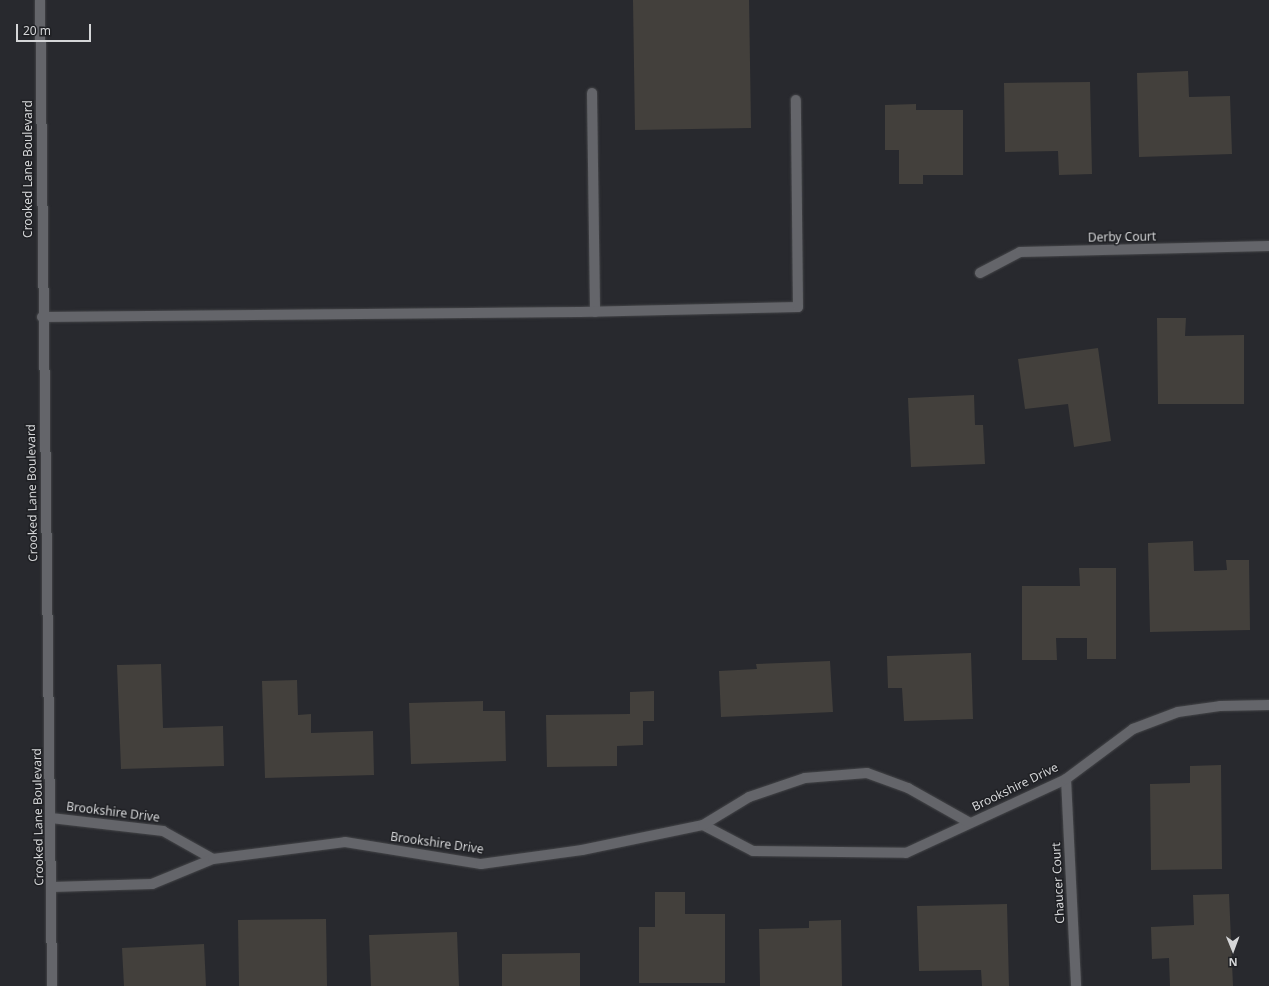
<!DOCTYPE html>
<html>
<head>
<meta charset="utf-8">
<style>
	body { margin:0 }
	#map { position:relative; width:1269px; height:986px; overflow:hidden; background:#28292e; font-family:"Noto Sans",sans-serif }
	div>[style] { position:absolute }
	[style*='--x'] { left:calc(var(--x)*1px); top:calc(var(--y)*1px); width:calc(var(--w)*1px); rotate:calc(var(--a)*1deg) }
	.building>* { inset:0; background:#43403c }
	.roads { filter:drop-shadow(0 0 1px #444548) drop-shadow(0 0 1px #444548) }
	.service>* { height:10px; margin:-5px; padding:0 5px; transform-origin:5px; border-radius:5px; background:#64656a }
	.minor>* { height:10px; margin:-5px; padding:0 5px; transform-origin:5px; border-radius:5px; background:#64656a }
	.tertiary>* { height:10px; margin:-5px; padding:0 5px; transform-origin:5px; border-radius:5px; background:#64656a }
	span { translate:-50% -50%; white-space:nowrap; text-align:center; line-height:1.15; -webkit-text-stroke:3px #1f2024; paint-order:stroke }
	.street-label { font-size:12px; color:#d5d6d8 }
	.north { position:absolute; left:1213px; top:930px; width:40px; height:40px; -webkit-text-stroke:3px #1f2024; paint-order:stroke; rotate:179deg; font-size:11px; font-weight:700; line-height:16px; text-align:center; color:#d5d6d8 }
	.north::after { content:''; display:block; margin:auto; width:14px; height:18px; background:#d5d6d8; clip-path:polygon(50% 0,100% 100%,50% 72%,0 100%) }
	.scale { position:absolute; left:16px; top:24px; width:75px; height:18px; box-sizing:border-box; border:2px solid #d5d6d8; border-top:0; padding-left:5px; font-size:12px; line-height:14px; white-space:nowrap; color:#d5d6d8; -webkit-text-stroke:3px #1f2024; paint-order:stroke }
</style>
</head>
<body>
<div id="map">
	<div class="building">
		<i style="clip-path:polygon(633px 0,749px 0,751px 128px,635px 130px)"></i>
		<i style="clip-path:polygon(1188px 71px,1189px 97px,1230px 96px,1232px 154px,1139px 157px,1137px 73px)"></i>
		<i style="clip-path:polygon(1090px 82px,1092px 174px,1059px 175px,1058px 151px,1005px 152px,1004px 83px)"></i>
		<i style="clip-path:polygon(916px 104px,916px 110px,963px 110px,963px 175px,923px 175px,923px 184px,899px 184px,899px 150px,885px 150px,885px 105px)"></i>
		<i style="clip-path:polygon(1157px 318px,1186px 318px,1185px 336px,1244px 335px,1244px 404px,1158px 404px)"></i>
		<i style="clip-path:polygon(1098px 348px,1111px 441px,1074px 447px,1068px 404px,1025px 409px,1018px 359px)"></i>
		<i style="clip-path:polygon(974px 395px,975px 425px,983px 425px,985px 464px,911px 467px,908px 398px)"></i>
		<i style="clip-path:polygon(1193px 541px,1194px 571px,1227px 570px,1226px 560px,1249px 560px,1250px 630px,1150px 632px,1148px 543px)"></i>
		<i style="clip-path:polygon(1079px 568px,1116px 568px,1116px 659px,1087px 659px,1087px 638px,1056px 638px,1057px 660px,1022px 660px,1022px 586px,1080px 586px)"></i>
		<i style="clip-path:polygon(971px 653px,973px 719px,904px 721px,902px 688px,888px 688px,887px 656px)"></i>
		<i style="clip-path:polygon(830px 661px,833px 712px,721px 717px,719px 671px,757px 669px,756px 664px)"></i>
		<i style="clip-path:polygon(161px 664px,163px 728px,223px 726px,224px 766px,121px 769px,117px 665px)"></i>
		<i style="clip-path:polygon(297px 680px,298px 715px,311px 714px,311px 733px,373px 731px,374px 775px,265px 778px,262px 681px)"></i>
		<i style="clip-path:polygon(654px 691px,654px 721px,643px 721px,643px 745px,617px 746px,617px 766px,547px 767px,546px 715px,630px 714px,630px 692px)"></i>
		<i style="clip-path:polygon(483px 701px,483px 711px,505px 711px,506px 761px,411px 764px,409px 703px)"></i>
		<i style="clip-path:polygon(1221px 765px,1222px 869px,1151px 870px,1150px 784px,1190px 783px,1190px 766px)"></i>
		<i style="clip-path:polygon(655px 892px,685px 892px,685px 914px,725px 914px,725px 983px,639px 983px,639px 927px,655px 927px)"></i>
		<i style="clip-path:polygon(1229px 894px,1233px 986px,1170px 986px,1169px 958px,1152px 959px,1151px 927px,1194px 925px,1193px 895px)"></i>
		<i style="clip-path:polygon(1007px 904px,1009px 986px,982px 986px,981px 970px,919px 971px,917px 906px)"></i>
		<i style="clip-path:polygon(326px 919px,327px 986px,239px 986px,238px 920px)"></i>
		<i style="clip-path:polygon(841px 920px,842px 986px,760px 986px,759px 929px,809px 928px,809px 921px)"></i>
		<i style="clip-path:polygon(457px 932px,459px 986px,371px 986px,369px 935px)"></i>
		<i style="clip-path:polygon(204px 944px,206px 986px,124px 986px,122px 948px)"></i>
		<i style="clip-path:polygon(580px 953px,580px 986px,502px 986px,502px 954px)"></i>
	</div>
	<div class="roads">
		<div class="service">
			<i style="--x:592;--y:93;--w:219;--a:89.2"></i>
			<i style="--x:42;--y:317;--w:538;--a:-0.53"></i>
			<i style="--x:580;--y:312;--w:218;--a:-1.3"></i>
			<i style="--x:798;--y:307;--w:207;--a:-90.6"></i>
		</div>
		<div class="minor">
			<i style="--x:980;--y:273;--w:45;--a:-27.7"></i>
			<i style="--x:1020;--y:252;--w:249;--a:-1.4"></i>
			<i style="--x:1066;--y:779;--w:207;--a:87.2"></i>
			<i style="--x:51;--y:818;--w:113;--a:6.6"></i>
			<i style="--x:163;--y:831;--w:57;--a:29.2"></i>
			<i style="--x:703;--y:825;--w:56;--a:27.5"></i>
			<i style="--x:753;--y:851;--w:153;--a:0.7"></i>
			<i style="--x:906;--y:853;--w:176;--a:-24.8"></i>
			<i style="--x:1066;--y:779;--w:84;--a:-36.7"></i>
			<i style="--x:1133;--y:729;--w:48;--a:-20.7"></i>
			<i style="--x:1178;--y:712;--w:42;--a:-8.1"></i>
			<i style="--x:1220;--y:706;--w:49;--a:-1.2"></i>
			<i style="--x:52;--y:887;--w:100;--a:-1.7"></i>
			<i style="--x:152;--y:884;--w:66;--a:-22.3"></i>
			<i style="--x:213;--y:859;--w:133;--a:-7.3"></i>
			<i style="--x:345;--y:842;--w:138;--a:9.2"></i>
			<i style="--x:481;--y:864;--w:102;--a:-7.9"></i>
			<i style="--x:582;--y:850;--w:124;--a:-11.7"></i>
			<i style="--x:703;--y:825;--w:54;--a:-31.3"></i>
			<i style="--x:749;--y:797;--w:59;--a:-18.7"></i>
			<i style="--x:805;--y:778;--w:62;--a:-4.6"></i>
			<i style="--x:867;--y:773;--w:44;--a:20.1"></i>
			<i style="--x:908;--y:788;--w:71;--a:29.4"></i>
		</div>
		<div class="tertiary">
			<i style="--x:40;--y:0;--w:986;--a:89.3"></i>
		</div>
	</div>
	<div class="street-label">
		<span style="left:28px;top:169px;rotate:-90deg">Crooked Lane Boulevard</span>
		<span style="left:1122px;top:237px;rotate:-1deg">Derby Court</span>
		<span style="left:32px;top:493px;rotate:-91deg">Crooked Lane Boulevard</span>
		<span style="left:1015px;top:787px;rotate:-26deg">Brookshire Drive</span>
		<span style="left:113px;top:812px;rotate:7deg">Brookshire Drive</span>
		<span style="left:38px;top:817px;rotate:-91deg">Crooked Lane Boulevard</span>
		<span style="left:437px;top:843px;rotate:8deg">Brookshire Drive</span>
		<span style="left:1058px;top:883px;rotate:-93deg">Chaucer Court</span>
	</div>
	<div class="north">N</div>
	<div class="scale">20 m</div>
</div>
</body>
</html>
